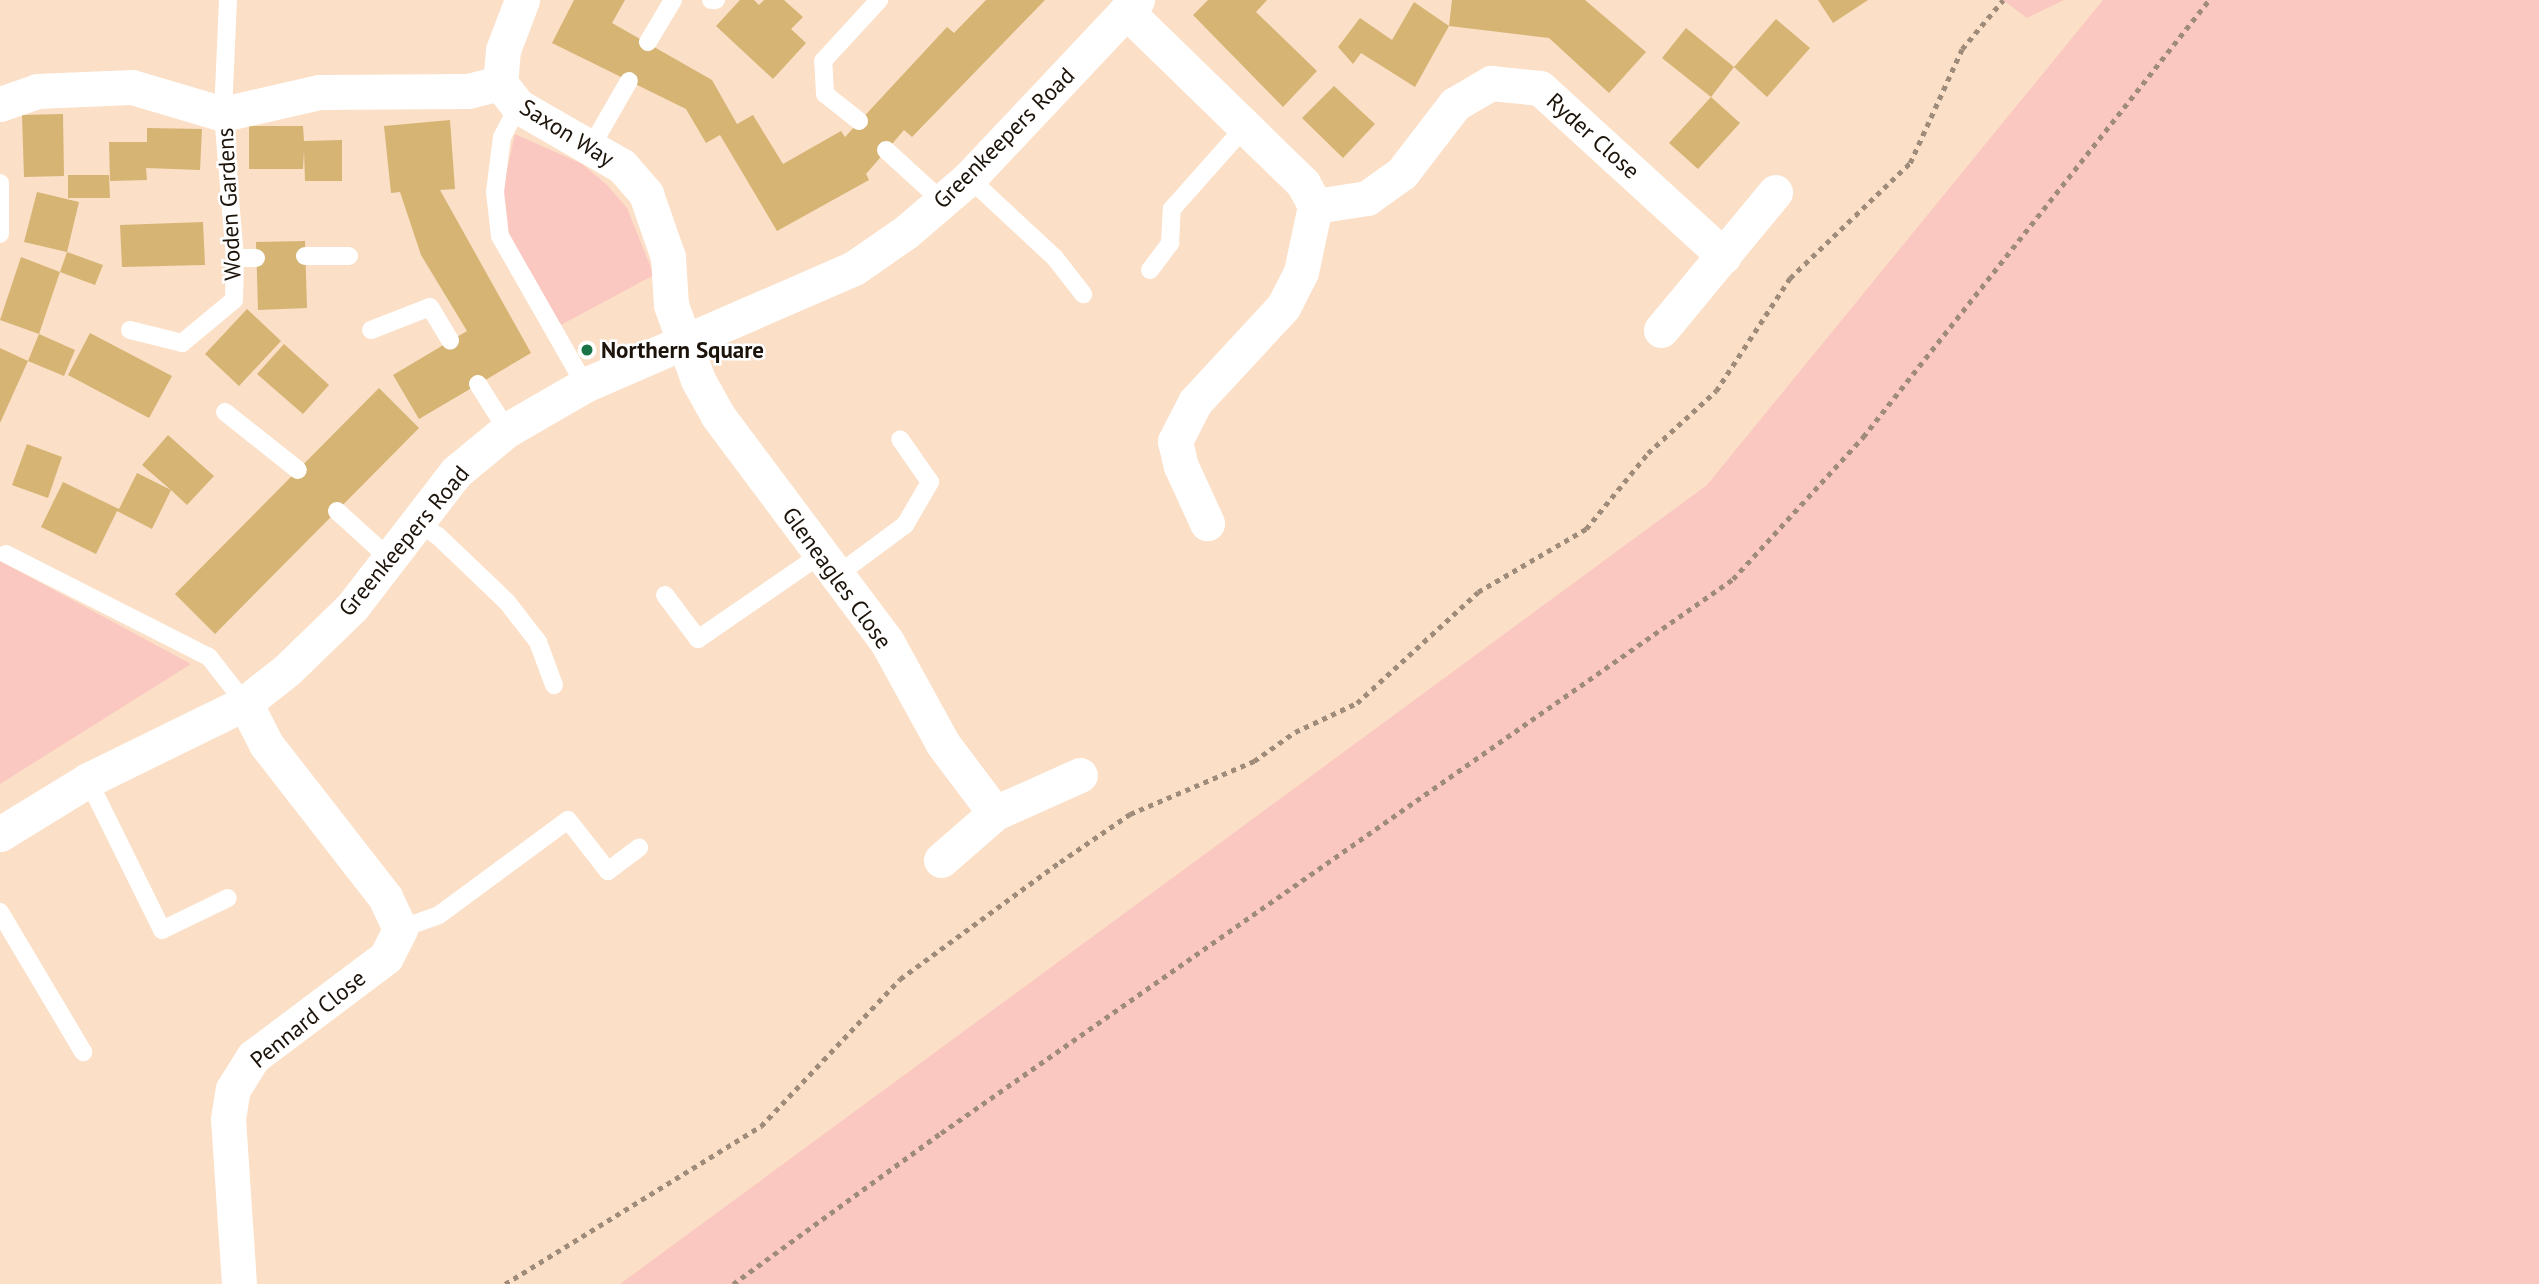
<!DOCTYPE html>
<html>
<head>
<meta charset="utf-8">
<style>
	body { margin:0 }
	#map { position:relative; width:2539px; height:1284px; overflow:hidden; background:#fbdfc6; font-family:"PT Sans",sans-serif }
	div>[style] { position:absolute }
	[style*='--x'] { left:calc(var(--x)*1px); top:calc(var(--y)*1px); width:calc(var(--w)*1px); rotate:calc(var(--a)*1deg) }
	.green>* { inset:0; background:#fbc8c1 }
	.building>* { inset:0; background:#d6b474 }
	.path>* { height:4.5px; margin-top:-2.25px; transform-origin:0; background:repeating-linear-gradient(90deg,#9f8b79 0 5px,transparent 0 10px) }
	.service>* { height:18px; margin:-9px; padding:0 9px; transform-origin:9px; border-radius:9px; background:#fff }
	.minor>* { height:35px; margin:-17.5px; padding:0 17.5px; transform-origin:17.5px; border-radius:17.5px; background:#fff }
	.dots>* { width:19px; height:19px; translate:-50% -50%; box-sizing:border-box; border:4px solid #fff; border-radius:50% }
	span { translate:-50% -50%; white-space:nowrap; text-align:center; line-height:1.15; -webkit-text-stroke:5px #fff; paint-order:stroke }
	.street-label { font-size:23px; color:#1c130a }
	.poi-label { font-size:23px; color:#1c130a; font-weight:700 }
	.left { translate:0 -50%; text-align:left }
</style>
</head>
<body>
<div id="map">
	<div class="green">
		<i style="clip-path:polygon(2003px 0,2064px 0,2027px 18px)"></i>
		<i style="clip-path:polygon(2103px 0,2539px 0,2539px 1284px,620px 1284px,1707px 485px)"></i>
		<i style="clip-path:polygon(515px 134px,582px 164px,606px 184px,627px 208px,654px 275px,557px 327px,506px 233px,503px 187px)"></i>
		<i style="clip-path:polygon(0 561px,191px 664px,0 784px)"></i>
	</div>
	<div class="building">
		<i style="clip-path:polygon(574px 0,625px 0,612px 23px,712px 80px,737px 124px,753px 115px,783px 164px,841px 131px,845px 137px,947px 27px,954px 33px,986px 0,1045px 0,912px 137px,904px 130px,866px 174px,869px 180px,777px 231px,720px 135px,706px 143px,686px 109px,552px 43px)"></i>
		<i style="clip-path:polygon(740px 0,754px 0,759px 5px,764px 0,784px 0,803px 17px,791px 29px,806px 43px,773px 79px,716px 26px)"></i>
		<i style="clip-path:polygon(1208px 0,1267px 0,1256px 12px,1317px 71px,1283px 107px,1193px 15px)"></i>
		<i style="clip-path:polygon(1452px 0,1585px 0,1646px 52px,1609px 93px,1549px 38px,1449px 26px)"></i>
		<i style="clip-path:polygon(1818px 0,1868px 0,1833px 23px)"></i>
		<i style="clip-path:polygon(1414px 2px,1449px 26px,1415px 87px,1361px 53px,1353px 64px,1338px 47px,1360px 18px,1392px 40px)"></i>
		<i style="clip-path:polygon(1776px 19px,1810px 48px,1767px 97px,1734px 67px)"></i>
		<i style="clip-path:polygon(1686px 28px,1734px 67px,1711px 97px,1662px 58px)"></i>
		<i style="clip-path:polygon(1334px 86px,1375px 124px,1343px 158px,1302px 118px)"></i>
		<i style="clip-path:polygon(1711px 97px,1740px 123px,1698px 169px,1669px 143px)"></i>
		<i style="clip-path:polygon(63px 114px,64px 176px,24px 177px,22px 115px)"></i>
		<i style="clip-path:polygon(450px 120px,455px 189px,440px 190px,531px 353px,419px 419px,393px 375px,467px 331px,421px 255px,400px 192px,391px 193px,384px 126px)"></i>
		<i style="clip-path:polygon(249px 126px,303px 126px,304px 141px,342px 140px,342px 181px,305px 181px,304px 151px,303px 169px,249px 169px)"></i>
		<i style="clip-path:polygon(147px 128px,202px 129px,200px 170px,146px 168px,147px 180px,110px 181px,109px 142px,147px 142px)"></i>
		<i style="clip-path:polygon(68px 175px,109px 175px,110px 198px,68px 198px)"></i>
		<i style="clip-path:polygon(37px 192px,79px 202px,67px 252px,24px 242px)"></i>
		<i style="clip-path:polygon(203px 222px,205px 265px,122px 267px,120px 225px)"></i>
		<i style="clip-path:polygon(305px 241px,307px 308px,258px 310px,256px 242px)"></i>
		<i style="clip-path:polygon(67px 252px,103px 265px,95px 285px,60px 272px)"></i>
		<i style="clip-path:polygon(21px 257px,60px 272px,39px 334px,0 320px)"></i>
		<i style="clip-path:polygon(247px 309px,281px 341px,239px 386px,205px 354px)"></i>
		<i style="clip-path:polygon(90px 333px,172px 376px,149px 418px,68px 375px)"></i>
		<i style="clip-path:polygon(39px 334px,75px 350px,64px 376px,28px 361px)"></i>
		<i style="clip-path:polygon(284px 344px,329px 385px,303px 414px,257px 374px)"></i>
		<i style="clip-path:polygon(0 348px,28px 361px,0 423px)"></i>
		<i style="clip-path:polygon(379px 388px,419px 428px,215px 634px,175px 594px)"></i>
		<i style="clip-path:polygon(168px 435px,214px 476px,187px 505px,171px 490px,152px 529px,117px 511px,96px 554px,41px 527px,63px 482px,119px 509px,137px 473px,171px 490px,142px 465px)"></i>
		<i style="clip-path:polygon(27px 444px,62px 457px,48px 498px,12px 485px)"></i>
	</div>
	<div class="path">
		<i style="--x:505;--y:1284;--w:301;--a:-31.7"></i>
		<i style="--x:761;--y:1126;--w:202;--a:-46.6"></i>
		<i style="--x:900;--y:979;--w:198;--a:-36.2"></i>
		<i style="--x:1060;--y:862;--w:85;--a:-34.4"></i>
		<i style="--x:1130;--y:814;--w:135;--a:-23.1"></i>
		<i style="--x:1254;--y:761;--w:50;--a:-35.3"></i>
		<i style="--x:1295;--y:732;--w:68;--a:-25.1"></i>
		<i style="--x:1357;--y:703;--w:164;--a:-42.5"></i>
		<i style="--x:1478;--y:592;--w:125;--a:-30.3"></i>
		<i style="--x:1586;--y:529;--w:98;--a:-50.8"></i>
		<i style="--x:1648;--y:453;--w:92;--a:-42.4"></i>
		<i style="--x:1716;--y:391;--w:135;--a:-56.8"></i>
		<i style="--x:1790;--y:278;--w:166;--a:-43.8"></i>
		<i style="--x:1910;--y:163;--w:125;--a:-65.5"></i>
		<i style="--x:1962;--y:49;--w:64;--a:-50.1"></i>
		<i style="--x:733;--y:1284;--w:257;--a:-36"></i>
		<i style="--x:941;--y:1133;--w:967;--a:-34.97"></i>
		<i style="--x:1733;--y:579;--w:193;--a:-47.5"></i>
		<i style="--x:1863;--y:437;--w:557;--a:-51.63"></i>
	</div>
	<div class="service">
		<i style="--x:711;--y:0;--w:5;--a:0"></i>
		<i style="--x:648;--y:42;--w:49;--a:-59.2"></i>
		<i style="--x:518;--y:106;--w:35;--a:117"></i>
		<i style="--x:502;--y:137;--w:55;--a:97.3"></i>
		<i style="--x:495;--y:192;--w:44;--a:83.5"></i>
		<i style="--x:500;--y:236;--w:172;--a:60.3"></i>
		<i style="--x:859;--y:121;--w:43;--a:-141.5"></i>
		<i style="--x:825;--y:94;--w:33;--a:-93"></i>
		<i style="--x:823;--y:61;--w:83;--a:-47.4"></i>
		<i style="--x:591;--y:147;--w:76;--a:-60.1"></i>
		<i style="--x:886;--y:150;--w:77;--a:42.4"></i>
		<i style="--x:969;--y:178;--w:117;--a:42.9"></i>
		<i style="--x:1055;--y:258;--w:46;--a:52.1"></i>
		<i style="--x:0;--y:183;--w:51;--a:90"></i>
		<i style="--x:305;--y:256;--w:44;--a:0"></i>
		<i style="--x:235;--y:258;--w:21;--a:0"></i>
		<i style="--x:1150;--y:270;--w:34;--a:-53"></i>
		<i style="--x:1170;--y:243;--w:34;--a:-87"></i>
		<i style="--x:1172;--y:209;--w:108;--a:-48.4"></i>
		<i style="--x:130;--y:330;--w:54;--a:14"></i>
		<i style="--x:182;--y:343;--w:67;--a:-39.6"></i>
		<i style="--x:234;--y:300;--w:42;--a:-88.6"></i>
		<i style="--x:235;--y:258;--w:144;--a:-94.8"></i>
		<i style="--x:223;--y:114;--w:114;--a:-87.5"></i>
		<i style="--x:371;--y:330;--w:63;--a:-21.3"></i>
		<i style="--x:430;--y:307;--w:39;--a:59"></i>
		<i style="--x:478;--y:384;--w:54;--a:57.8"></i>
		<i style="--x:225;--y:412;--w:93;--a:38.5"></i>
		<i style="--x:337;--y:511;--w:73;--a:42.2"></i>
		<i style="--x:417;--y:522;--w:25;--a:34"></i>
		<i style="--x:438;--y:536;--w:95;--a:43.7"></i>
		<i style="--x:507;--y:602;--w:51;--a:52.2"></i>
		<i style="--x:538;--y:642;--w:46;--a:69.6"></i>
		<i style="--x:6;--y:554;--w:228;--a:26.9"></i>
		<i style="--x:209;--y:657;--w:58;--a:52"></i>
		<i style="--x:836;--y:576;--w:86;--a:-36.5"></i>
		<i style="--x:905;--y:525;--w:50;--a:-59.8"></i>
		<i style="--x:930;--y:482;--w:52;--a:-124.9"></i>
		<i style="--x:665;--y:595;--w:55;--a:53.1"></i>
		<i style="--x:698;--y:639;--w:148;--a:-34.5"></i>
		<i style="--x:88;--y:780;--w:167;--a:63.7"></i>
		<i style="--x:162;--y:930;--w:73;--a:-25.9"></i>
		<i style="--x:0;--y:912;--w:163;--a:59.3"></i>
		<i style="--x:400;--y:929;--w:41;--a:-19.7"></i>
		<i style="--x:439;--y:915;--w:160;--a:-36.4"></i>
		<i style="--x:568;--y:820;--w:65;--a:51.9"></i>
		<i style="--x:608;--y:871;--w:39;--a:-37"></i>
	</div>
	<div class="minor">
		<i style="--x:522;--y:0;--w:53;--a:110.8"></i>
		<i style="--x:503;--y:50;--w:33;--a:95"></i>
		<i style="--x:500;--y:83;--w:29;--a:52"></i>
		<i style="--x:518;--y:106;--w:120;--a:30"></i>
		<i style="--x:622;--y:166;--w:37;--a:49"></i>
		<i style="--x:646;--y:194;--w:67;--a:70.8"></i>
		<i style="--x:668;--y:257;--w:48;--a:86.4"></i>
		<i style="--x:671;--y:305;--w:80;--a:70.2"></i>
		<i style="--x:698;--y:380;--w:41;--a:60.9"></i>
		<i style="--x:718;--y:416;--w:282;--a:53.2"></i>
		<i style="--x:887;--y:642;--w:116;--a:61.2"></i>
		<i style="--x:943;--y:744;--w:86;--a:53"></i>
		<i style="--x:1126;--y:11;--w:247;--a:44.2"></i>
		<i style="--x:1303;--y:183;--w:26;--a:62"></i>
		<i style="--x:1315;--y:206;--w:67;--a:102"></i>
		<i style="--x:1301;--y:272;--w:39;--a:117"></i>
		<i style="--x:1283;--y:307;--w:129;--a:132.8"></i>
		<i style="--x:1195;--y:402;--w:44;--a:117.1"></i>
		<i style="--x:1175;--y:441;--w:26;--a:77"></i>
		<i style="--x:1181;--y:466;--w:63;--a:65.5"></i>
		<i style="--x:0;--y:104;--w:39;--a:-19"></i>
		<i style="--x:37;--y:91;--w:95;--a:-2.4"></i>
		<i style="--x:132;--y:87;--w:95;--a:16.5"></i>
		<i style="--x:223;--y:114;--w:98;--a:-12.9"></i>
		<i style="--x:319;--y:92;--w:149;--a:-0.4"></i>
		<i style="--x:468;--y:91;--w:33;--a:-14"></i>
		<i style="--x:1315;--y:206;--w:53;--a:-8.7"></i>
		<i style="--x:1367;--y:198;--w:43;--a:-35.5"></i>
		<i style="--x:1402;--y:173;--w:87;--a:-52.5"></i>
		<i style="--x:1455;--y:104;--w:42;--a:-30.3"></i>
		<i style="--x:1491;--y:83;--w:49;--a:5.8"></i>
		<i style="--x:1540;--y:88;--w:249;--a:42.4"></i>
		<i style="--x:1661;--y:330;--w:179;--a:-50.4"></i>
		<i style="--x:0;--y:834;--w:103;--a:-31.5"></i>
		<i style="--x:88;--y:780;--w:175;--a:-26.1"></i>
		<i style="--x:245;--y:703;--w:53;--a:-38.2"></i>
		<i style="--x:287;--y:670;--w:91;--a:-44.1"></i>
		<i style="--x:352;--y:607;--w:170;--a:-52.4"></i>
		<i style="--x:456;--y:472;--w:66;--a:-39.5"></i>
		<i style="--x:507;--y:430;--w:90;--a:-30"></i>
		<i style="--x:585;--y:385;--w:293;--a:-23.5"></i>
		<i style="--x:854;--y:268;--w:63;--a:-34.7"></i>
		<i style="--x:906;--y:232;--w:83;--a:-40.6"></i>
		<i style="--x:969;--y:178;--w:245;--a:-46.7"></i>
		<i style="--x:941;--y:860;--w:72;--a:-41"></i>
		<i style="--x:995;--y:813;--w:93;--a:-24.1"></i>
		<i style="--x:239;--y:1284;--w:165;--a:-93.8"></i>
		<i style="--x:228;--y:1119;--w:30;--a:-81"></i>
		<i style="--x:233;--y:1089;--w:38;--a:-58"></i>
		<i style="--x:253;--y:1057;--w:166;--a:-36.9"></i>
		<i style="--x:386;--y:957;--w:31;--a:-63"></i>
		<i style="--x:400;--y:929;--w:35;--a:-115"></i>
		<i style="--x:385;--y:897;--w:194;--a:-127.9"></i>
		<i style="--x:266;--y:744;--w:46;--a:-117.1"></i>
	</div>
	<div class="dots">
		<i style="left:587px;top:350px;background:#197347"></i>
	</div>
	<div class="street-label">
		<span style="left:567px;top:133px;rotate:32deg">Saxon Way</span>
		<span style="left:1593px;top:136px;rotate:42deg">Ryder Close</span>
		<span style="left:1004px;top:138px;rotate:-45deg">Greenkeepers Road</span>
		<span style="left:229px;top:204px;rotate:-93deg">Woden Gardens</span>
		<span style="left:404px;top:541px;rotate:-50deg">Greenkeepers Road</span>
		<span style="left:837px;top:578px;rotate:54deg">Gleneagles Close</span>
		<span style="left:308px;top:1019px;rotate:-39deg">Pennard Close</span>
	</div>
	<div class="poi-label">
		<span class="left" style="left:601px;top:350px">Northern Square</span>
	</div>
</div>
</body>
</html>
